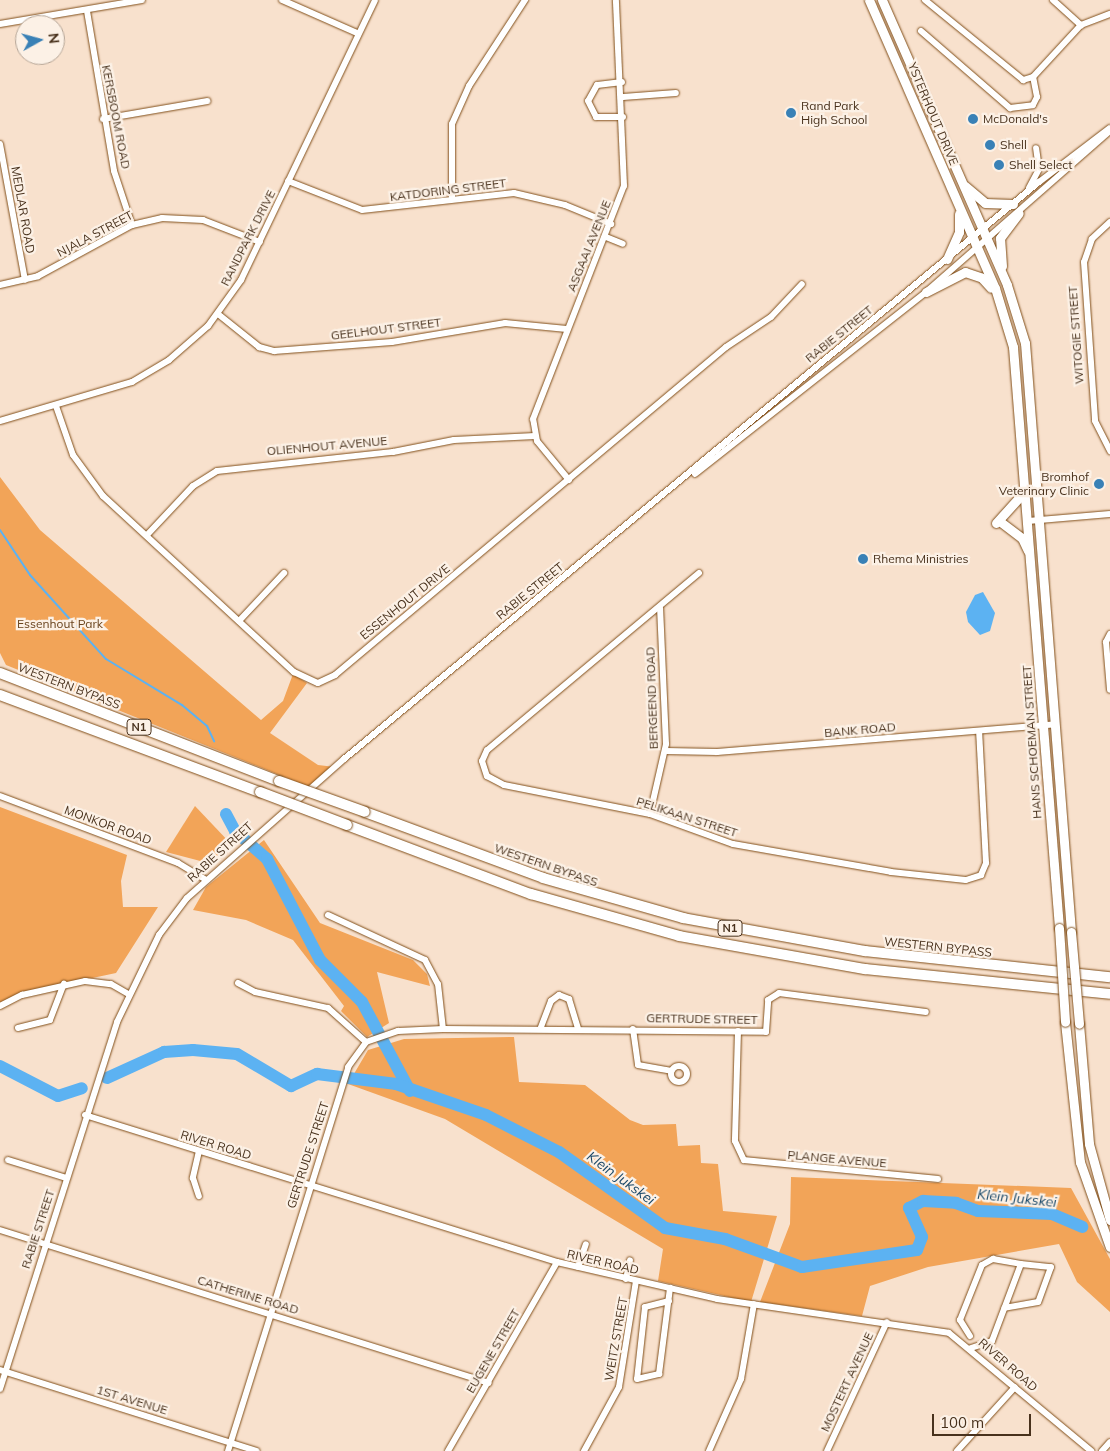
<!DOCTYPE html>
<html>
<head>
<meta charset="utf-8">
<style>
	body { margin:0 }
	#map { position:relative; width:1110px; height:1451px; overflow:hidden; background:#f8e1cd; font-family:Mulish,sans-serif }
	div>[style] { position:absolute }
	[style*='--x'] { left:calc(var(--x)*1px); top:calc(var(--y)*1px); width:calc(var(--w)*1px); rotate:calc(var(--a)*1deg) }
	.green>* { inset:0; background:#f2a458 }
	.water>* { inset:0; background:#5cb2f2 }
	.stream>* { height:2px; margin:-1px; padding:0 1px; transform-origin:1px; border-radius:1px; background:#5cb2f2 }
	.river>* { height:12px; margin:-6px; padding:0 6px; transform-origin:6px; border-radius:6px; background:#5cb2f2 }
	.roads { filter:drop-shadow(0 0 1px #814f1a) drop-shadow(0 0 1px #814f1a) }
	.minor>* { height:6px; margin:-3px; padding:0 3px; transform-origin:3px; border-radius:3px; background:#fff }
	.minor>.ring { margin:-3px; padding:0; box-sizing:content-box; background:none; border:6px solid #fff; border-radius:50% }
	.major>* { height:9px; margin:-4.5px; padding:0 4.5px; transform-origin:4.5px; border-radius:4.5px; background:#fff }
	.highway>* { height:10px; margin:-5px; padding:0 5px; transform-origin:5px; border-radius:5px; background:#fff }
	.bridges { filter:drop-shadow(0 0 1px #814f1a) drop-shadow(0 0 1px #814f1a) }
	.major-bridge>* { height:9px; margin:-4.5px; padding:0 4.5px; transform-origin:4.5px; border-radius:4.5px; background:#fff }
	.highway-bridge>* { height:10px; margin:-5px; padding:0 5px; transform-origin:5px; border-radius:5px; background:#fff }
	.dots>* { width:14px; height:14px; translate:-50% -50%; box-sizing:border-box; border:2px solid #fcf1e6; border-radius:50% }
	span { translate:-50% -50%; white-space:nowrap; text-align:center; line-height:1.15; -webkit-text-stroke:4.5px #fcf1e6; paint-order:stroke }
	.shield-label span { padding:1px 4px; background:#fcf1e6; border:1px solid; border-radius:4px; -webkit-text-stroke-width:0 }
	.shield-label { font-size:11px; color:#48311c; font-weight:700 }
	.poi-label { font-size:12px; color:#48311c }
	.left { translate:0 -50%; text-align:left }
	.right { translate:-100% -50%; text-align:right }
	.street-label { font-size:12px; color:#48311c }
	.park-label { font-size:12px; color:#6a441e }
	.water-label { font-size:14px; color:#1b4969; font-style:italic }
	.north { position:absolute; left:15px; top:15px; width:50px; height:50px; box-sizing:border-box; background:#fcf1e6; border:1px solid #b4a495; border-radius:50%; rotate:83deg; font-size:14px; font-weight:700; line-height:20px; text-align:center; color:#48311c }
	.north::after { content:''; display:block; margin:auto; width:18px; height:22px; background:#3981b6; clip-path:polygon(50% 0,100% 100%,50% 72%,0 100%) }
	.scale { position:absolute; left:932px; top:1414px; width:99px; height:22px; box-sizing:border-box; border:2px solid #48311c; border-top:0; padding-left:6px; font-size:15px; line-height:18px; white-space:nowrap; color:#48311c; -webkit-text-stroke:4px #fcf1e6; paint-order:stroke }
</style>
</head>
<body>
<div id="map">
	<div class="green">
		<i style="clip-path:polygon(0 477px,40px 530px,261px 720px,283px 701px,293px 674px,307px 683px,270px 733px,318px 765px,335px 767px,314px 789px,6px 665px,0 653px)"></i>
		<i style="clip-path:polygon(195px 806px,231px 844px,208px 863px,166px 852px)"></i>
		<i style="clip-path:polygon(0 807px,127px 855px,121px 881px,123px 907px,158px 907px,116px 973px,17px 994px,0 1004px)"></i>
		<i style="clip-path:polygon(264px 840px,320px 923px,413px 960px,427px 974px,430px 986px,377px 972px,389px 1023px,367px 1037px,341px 1011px,344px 1006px,293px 940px,246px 920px,193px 910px,206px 887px)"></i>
		<i style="clip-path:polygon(514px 1037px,519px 1082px,585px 1085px,630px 1120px,643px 1125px,676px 1124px,678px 1146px,700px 1145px,701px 1163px,718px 1164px,723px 1211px,777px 1216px,751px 1302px,658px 1281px,663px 1249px,445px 1119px,348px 1084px,368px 1050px,404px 1039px)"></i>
		<i style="clip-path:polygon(791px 1177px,1071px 1188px,1110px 1259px,1110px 1312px,1077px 1282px,1059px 1244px,928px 1267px,870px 1286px,862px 1316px,760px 1302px,790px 1224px)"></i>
	</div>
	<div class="water">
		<i style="clip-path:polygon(983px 592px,995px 613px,990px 631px,980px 635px,968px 622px,966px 612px,975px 595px)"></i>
	</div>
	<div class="stream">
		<i style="--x:0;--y:530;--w:54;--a:56.3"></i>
		<i style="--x:30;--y:575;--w:113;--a:47.9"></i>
		<i style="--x:106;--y:659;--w:89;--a:31.2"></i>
		<i style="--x:182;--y:705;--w:33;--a:40"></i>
		<i style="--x:207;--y:726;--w:17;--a:65"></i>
	</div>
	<div class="river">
		<i style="--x:226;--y:814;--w:19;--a:62"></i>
		<i style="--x:235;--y:831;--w:43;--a:41.2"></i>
		<i style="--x:267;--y:859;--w:114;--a:62.3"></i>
		<i style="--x:320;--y:960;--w:59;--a:45"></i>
		<i style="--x:362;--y:1002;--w:101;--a:61.7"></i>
		<i style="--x:0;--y:1066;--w:65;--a:27.3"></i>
		<i style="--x:58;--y:1096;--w:25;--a:-18"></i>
		<i style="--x:107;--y:1078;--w:63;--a:-24.5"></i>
		<i style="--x:164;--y:1052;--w:29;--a:-4"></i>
		<i style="--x:193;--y:1050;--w:44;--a:5.2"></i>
		<i style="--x:237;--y:1054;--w:63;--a:30.7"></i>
		<i style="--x:291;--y:1086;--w:29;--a:-25"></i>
		<i style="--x:317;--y:1074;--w:80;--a:7.2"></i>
		<i style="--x:396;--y:1084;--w:95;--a:19"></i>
		<i style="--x:486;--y:1115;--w:82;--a:26.9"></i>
		<i style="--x:559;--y:1152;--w:130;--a:35.6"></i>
		<i style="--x:665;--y:1228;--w:61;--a:10.4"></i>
		<i style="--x:725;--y:1239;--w:82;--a:20"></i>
		<i style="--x:802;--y:1267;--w:116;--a:-8.4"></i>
		<i style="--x:917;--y:1250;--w:14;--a:-69"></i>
		<i style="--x:922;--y:1237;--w:32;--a:-114"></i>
		<i style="--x:909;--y:1208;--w:16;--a:-27"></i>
		<i style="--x:923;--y:1201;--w:33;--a:3"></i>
		<i style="--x:956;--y:1203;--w:23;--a:20"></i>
		<i style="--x:978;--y:1211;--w:74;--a:2.3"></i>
		<i style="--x:1052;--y:1214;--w:33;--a:23"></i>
	</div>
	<div class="roads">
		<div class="minor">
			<i style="--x:282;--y:0;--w:82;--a:23.7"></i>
			<i style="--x:925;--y:0;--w:127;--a:39.2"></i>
			<i style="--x:1023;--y:80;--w:10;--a:-17"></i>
			<i style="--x:1033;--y:77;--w:71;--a:-47.3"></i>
			<i style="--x:1081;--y:25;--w:31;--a:-21"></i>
			<i style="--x:1053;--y:0;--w:38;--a:42"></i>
			<i style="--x:87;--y:11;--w:162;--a:80.4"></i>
			<i style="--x:114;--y:171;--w:57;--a:71.6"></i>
			<i style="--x:0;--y:24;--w:144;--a:-9.6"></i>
			<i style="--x:921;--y:31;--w:118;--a:40.9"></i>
			<i style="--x:1010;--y:108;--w:23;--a:-7"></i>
			<i style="--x:1033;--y:105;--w:9;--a:-63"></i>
			<i style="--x:1037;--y:97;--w:20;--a:-101"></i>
			<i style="--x:622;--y:82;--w:25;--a:173"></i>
			<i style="--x:597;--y:85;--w:18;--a:119"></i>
			<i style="--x:588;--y:101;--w:18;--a:63"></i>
			<i style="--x:596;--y:117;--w:27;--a:0"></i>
			<i style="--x:623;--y:97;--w:53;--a:-4.3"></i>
			<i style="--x:103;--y:119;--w:106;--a:-9.8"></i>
			<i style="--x:0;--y:144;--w:138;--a:79.6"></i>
			<i style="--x:288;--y:181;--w:79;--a:21.4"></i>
			<i style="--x:362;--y:210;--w:153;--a:-6.4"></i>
			<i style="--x:514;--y:193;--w:52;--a:13.2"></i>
			<i style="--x:565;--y:205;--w:50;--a:22.4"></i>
			<i style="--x:1029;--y:188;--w:21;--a:-62"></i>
			<i style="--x:1039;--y:169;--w:21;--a:-98"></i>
			<i style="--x:452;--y:198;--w:74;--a:-90"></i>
			<i style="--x:452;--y:124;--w:42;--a:-65.9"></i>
			<i style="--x:469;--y:86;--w:103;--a:-56.9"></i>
			<i style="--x:1110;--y:222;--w:25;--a:137"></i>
			<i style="--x:1092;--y:239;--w:24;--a:109"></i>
			<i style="--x:1084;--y:262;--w:159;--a:86"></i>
			<i style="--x:1095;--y:421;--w:34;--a:63"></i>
			<i style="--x:606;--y:237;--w:18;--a:22"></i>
			<i style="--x:0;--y:285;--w:39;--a:-13"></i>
			<i style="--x:38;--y:276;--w:107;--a:-28.5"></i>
			<i style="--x:132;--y:225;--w:31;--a:-13"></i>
			<i style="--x:162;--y:218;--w:41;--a:2.8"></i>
			<i style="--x:203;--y:220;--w:61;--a:21.1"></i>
			<i style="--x:218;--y:314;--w:53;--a:38.8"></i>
			<i style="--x:259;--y:347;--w:16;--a:15"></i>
			<i style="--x:274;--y:351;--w:118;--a:-4.4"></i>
			<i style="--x:392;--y:342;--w:115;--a:-9.5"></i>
			<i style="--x:505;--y:323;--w:62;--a:5.5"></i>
			<i style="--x:56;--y:406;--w:52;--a:70.9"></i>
			<i style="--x:73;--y:455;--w:51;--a:53.8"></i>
			<i style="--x:103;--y:496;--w:260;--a:42.7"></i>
			<i style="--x:294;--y:672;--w:26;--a:25"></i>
			<i style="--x:318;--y:683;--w:19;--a:-25"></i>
			<i style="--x:335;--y:675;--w:510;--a:-39.99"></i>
			<i style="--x:726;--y:347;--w:54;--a:-33.7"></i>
			<i style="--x:771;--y:317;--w:45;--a:-46.8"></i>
			<i style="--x:0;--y:421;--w:138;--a:-16.5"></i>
			<i style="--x:132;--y:382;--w:43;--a:-30.7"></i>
			<i style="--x:169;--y:360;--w:52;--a:-41.1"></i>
			<i style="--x:208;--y:326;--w:57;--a:-54.3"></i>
			<i style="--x:241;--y:280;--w:310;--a:-64.4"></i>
			<i style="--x:695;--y:474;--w:294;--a:-38.2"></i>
			<i style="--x:926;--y:292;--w:244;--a:-41.2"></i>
			<i style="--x:569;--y:480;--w:50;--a:-129.4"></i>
			<i style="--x:537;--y:441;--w:22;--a:-100"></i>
			<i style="--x:533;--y:419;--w:250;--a:-68.7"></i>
			<i style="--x:624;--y:186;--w:186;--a:-92.5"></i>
			<i style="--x:1028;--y:521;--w:82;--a:-4.9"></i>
			<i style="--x:147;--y:535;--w:67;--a:-46.8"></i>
			<i style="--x:193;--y:486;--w:28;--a:-32"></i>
			<i style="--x:217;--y:471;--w:177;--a:-6.2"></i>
			<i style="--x:393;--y:452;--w:62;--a:-11.1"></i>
			<i style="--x:454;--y:440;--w:81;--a:-2.8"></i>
			<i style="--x:699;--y:573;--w:276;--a:140.1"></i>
			<i style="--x:487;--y:750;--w:12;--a:114"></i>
			<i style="--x:482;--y:761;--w:16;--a:72"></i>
			<i style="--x:487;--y:776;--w:19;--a:28"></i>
			<i style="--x:504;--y:785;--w:149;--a:11.2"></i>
			<i style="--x:650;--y:814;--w:88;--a:19.9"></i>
			<i style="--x:733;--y:844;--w:160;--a:10"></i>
			<i style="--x:891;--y:872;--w:75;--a:6.1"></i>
			<i style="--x:966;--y:880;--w:16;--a:-18"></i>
			<i style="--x:981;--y:875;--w:13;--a:-67"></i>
			<i style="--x:986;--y:863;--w:132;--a:-93"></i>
			<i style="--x:239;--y:621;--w:66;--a:-46.8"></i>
			<i style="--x:1110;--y:634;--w:9;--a:117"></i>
			<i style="--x:1106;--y:642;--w:48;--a:85.2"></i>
			<i style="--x:666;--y:751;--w:51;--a:1.1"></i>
			<i style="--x:717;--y:752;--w:340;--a:-4.7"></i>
			<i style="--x:0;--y:796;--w:190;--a:20.6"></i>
			<i style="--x:178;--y:863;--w:31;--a:31"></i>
			<i style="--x:650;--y:814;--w:72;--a:-77.1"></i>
			<i style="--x:666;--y:744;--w:136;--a:-92.5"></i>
			<i style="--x:328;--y:915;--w:107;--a:24.9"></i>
			<i style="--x:425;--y:960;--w:27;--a:62"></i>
			<i style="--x:438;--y:984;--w:45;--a:83.7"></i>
			<i style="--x:238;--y:983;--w:19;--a:28"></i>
			<i style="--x:255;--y:992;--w:75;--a:12.4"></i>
			<i style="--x:328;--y:1008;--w:51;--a:41.8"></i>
			<i style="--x:0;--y:1006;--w:25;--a:-27"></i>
			<i style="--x:22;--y:995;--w:65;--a:-12.5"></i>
			<i style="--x:85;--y:981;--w:26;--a:7"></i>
			<i style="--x:111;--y:984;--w:20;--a:30"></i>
			<i style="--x:541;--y:1027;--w:28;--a:-69"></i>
			<i style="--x:551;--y:1001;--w:10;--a:-37"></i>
			<i style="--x:559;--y:995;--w:11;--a:22"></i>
			<i style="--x:569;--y:999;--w:30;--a:73"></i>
			<i style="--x:18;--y:1028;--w:33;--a:-14"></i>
			<i style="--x:50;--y:1020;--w:39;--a:-69"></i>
			<i style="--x:633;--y:1029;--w:36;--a:82"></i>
			<i style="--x:638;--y:1065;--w:34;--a:10"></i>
			<i style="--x:738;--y:1031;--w:110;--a:91.6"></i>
			<i style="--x:735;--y:1141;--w:21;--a:65"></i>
			<i style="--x:744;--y:1160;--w:195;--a:5.6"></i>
			<i class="ring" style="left:671px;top:1066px;width:10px;height:10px"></i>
			<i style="--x:85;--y:1115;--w:494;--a:17.3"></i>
			<i style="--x:557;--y:1262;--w:164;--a:13"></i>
			<i style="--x:717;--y:1299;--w:234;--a:8.3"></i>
			<i style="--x:949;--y:1333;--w:185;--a:39.7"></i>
			<i style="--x:199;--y:1151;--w:28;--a:103"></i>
			<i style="--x:193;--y:1178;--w:19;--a:72"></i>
			<i style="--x:8;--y:1160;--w:61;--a:17.2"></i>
			<i style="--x:0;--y:1230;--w:512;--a:17.37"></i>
			<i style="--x:578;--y:1267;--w:24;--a:-71"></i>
			<i style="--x:626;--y:1279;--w:19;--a:-78"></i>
			<i style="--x:669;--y:1301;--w:25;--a:166"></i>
			<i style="--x:645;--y:1307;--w:72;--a:96.3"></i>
			<i style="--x:637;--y:1379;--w:23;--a:-13"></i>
			<i style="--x:659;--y:1374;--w:87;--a:-82.7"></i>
			<i style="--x:970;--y:1336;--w:19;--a:-122"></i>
			<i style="--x:960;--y:1320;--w:59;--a:-68.2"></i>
			<i style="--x:982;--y:1265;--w:13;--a:-29"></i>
			<i style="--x:993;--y:1259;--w:28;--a:10"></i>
			<i style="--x:971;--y:1348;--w:22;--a:-18"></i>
			<i style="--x:992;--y:1341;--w:82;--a:-69.4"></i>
			<i style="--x:1021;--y:1264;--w:30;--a:6"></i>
			<i style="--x:1051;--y:1267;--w:37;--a:110"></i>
			<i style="--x:1038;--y:1302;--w:34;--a:170"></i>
			<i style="--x:0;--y:1370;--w:269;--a:17.5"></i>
			<i style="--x:0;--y:1389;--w:385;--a:-72.3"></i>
			<i style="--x:117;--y:1022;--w:97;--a:-64.2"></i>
			<i style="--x:159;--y:935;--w:46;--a:-52.9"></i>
			<i style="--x:187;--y:898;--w:210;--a:-41.5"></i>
			<i style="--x:344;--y:759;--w:903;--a:-39.7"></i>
			<i style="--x:1039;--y:182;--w:89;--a:-37.3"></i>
			<i style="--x:228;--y:1451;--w:402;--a:-72.6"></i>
			<i style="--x:348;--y:1067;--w:31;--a:-54"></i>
			<i style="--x:366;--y:1042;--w:34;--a:-19"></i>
			<i style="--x:398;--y:1031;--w:45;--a:-2.5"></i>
			<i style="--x:443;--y:1029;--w:323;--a:0.5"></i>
			<i style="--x:766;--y:1032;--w:32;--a:-86"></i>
			<i style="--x:768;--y:1000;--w:13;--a:-32"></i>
			<i style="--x:779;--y:993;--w:148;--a:7.4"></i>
			<i style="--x:448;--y:1451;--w:218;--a:-60"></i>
			<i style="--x:584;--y:1451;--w:73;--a:-61.3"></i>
			<i style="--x:619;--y:1387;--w:107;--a:-80.9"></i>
			<i style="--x:709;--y:1451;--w:79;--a:-66"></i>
			<i style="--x:741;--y:1379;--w:76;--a:-80.2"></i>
			<i style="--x:827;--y:1451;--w:142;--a:-65.1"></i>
			<i style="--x:957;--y:1451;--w:86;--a:-47.8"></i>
			<i style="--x:1102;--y:1451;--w:12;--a:-48"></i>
		</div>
		<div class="major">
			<i style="--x:869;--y:0;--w:314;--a:66.4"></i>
			<i style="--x:995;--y:288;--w:62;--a:73"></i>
			<i style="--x:1013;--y:347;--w:583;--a:85.47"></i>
			<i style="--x:882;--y:0;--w:311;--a:66.3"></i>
			<i style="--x:1007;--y:285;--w:61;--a:72.8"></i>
			<i style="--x:1025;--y:343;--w:591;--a:85.53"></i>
			<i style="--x:965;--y:186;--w:26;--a:40"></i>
			<i style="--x:985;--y:203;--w:28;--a:2"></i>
			<i style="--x:947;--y:259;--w:30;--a:-66"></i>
			<i style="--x:959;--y:232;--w:18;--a:-90"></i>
			<i style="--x:1002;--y:266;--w:28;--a:-94"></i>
			<i style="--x:1000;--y:238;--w:31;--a:-53"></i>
			<i style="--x:926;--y:292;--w:44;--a:-27.1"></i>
			<i style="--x:965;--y:272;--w:18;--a:19"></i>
			<i style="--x:982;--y:278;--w:13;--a:48"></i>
			<i style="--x:996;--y:523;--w:43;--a:-47.8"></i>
			<i style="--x:1002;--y:523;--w:25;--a:37"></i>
			<i style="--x:1022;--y:538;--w:14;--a:65"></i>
			<i style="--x:1065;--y:1022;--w:141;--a:83.9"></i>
			<i style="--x:1080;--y:1162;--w:90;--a:70.6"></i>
			<i style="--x:1079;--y:1024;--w:120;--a:85.2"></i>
			<i style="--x:1089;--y:1144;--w:79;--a:74.6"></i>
		</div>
		<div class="highway">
			<i style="--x:0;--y:673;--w:299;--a:21.2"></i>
			<i style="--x:0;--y:695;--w:278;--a:20.5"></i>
			<i style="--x:365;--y:812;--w:190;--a:20.3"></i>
			<i style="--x:543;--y:878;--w:146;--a:15.9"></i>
			<i style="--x:683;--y:918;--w:185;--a:10.3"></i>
			<i style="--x:865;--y:951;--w:246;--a:6.1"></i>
			<i style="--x:347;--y:825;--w:197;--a:20.6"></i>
			<i style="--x:531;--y:894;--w:154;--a:15.8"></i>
			<i style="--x:679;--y:936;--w:189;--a:10.1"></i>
			<i style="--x:865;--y:969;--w:246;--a:5.8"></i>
		</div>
	</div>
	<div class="bridges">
		<div class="major-bridge">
			<i style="--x:1059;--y:928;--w:94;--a:86.3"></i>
			<i style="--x:1071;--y:932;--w:92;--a:85"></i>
		</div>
		<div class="highway-bridge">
			<i style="--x:279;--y:781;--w:91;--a:19.8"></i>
			<i style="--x:260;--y:792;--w:93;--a:20.8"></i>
		</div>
	</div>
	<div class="dots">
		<i style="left:791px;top:113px;background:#3981b6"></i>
		<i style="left:973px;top:119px;background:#3981b6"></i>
		<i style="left:990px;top:145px;background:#3981b6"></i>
		<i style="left:999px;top:165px;background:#3981b6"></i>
		<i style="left:1099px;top:484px;background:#3981b6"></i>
		<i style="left:863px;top:559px;background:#3981b6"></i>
	</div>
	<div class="shield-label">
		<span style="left:139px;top:727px">N1</span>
		<span style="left:730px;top:928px">N1</span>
	</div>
	<div class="poi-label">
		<span class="left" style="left:801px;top:113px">Rand Park<br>High School</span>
		<span class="left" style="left:983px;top:119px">McDonald's</span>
		<span class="left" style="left:1000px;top:145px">Shell</span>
		<span class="left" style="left:1009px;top:165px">Shell Select</span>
		<span class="right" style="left:1089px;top:484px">Bromhof<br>Veterinary Clinic</span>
		<span class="left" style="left:873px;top:559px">Rhema Ministries</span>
	</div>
	<div class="street-label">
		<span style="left:933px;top:114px;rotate:67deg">YSTERHOUT DRIVE</span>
		<span style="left:116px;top:117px;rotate:79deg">KERSBOOM ROAD</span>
		<span style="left:448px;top:190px;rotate:-7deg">KATDORING STREET</span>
		<span style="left:23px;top:210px;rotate:80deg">MEDLAR ROAD</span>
		<span style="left:95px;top:234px;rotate:-28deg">NJALA STREET</span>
		<span style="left:248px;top:238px;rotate:-63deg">RANDPARK DRIVE</span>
		<span style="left:589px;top:246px;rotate:-68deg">ASGAAI AVENUE</span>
		<span style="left:386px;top:329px;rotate:-7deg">GEELHOUT STREET</span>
		<span style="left:839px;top:334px;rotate:-39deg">RABIE STREET</span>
		<span style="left:1076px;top:335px;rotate:-94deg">WITOGIE STREET</span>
		<span style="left:327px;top:446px;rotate:-5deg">OLIENHOUT AVENUE</span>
		<span style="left:530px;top:591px;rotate:-39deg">RABIE STREET</span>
		<span style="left:405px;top:602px;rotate:-39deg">ESSENHOUT DRIVE</span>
		<span style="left:69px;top:686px;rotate:21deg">WESTERN BYPASS</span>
		<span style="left:652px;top:698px;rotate:-92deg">BERGEEND ROAD</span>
		<span style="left:860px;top:730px;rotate:-5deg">BANK ROAD</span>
		<span style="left:1032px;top:742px;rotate:-94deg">HANS SCHOEMAN STREET</span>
		<span style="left:687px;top:817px;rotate:18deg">PELIKAAN STREET</span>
		<span style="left:108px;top:825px;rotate:20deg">MONKOR ROAD</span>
		<span style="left:220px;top:852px;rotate:-42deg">RABIE STREET</span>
		<span style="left:546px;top:865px;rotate:19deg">WESTERN BYPASS</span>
		<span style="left:938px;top:947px;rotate:6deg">WESTERN BYPASS</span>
		<span style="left:702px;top:1019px;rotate:1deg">GERTRUDE STREET</span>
		<span style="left:216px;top:1145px;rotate:17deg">RIVER ROAD</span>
		<span style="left:308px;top:1155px;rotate:-72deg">GERTRUDE STREET</span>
		<span style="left:837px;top:1159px;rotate:5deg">PLANGE AVENUE</span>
		<span style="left:38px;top:1229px;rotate:-72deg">RABIE STREET</span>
		<span style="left:603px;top:1262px;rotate:13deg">RIVER ROAD</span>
		<span style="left:248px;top:1295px;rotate:17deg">CATHERINE ROAD</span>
		<span style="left:616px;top:1339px;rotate:-80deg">WEITZ STREET</span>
		<span style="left:493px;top:1351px;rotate:-60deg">EUGENE STREET</span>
		<span style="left:1008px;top:1365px;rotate:41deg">RIVER ROAD</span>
		<span style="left:847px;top:1382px;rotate:-65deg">MOSTERT AVENUE</span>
		<span style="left:132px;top:1400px;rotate:17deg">1ST AVENUE</span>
	</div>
	<div class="park-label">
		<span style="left:60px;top:624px">Essenhout Park</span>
	</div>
	<div class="water-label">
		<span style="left:621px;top:1178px;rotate:36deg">Klein Jukskei</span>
		<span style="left:1017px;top:1198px;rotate:6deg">Klein Jukskei</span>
	</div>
	<div class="north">N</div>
	<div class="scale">100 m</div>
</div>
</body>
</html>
